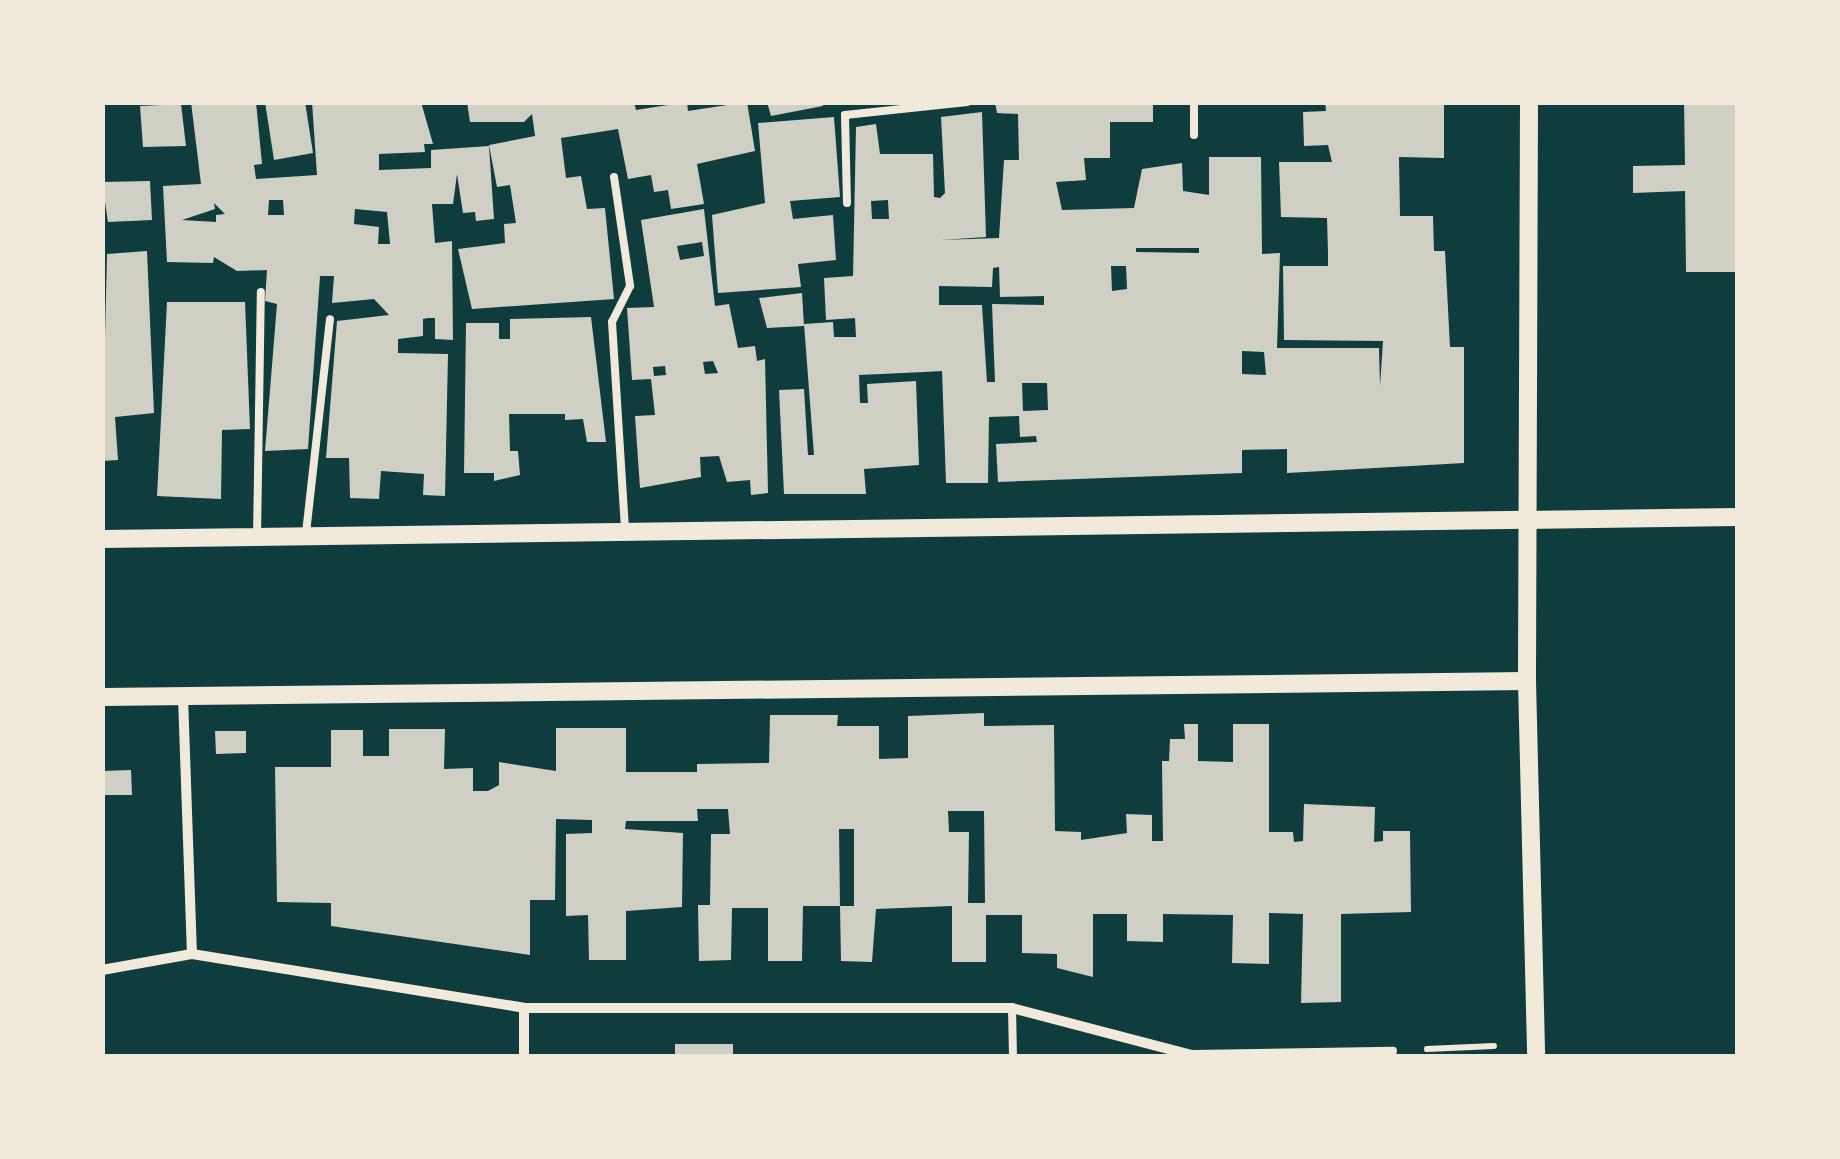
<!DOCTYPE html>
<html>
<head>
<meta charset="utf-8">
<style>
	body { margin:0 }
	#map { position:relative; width:1840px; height:1159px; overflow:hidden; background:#0f3d3e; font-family:Signika,sans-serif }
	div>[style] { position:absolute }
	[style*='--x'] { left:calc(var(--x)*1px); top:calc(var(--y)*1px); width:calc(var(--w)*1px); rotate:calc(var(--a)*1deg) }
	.building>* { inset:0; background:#cfcfc3 }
	.path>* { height:6px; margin:-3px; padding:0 3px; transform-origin:3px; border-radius:3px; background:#f1e9da }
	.service>* { height:8px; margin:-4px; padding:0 4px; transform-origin:4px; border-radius:4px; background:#f1e9da }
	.minor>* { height:10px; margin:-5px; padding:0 5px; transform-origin:5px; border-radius:5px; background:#f1e9da }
	.tertiary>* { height:18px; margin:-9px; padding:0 9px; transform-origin:9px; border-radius:9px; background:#f1e9da }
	span { translate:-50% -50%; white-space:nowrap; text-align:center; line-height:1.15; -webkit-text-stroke:10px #f1e9da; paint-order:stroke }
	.frame { position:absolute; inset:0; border:105px solid #f1e9da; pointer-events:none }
</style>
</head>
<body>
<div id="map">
	<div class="building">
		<i style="clip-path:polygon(evenodd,191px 102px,256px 102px,262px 164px,254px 165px,256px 179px,317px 175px,312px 102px,421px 102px,433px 144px,424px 144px,425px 152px,379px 154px,379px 170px,431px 168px,431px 150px,489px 146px,494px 219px,476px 221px,475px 212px,463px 213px,457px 174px,453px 204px,432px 204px,435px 243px,452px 241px,453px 340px,435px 339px,435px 318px,428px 318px,423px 319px,423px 336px,398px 339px,398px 353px,448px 354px,445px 496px,423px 495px,424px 474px,381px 471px,379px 499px,350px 498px,349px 458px,326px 458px,337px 321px,389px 315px,374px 299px,332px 303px,334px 276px,320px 276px,308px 449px,265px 451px,277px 304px,265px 301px,267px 270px,237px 271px,214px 257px,213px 263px,167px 262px,163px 186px,201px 184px,191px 102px,283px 200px,284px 215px,268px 215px,269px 200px,283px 200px,191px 102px,214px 203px,225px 214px,216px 215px,216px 222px,182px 220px,215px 209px,214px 203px,191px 102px,355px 209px,387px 212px,390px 244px,378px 244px,379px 227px,354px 224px,355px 209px)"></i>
		<i style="clip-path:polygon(265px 102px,305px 102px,313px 153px,274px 160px)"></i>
		<i style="clip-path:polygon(467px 102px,634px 102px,636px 110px,687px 102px,688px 111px,747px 102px,755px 151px,697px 164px,704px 204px,671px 209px,668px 190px,654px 192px,651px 175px,628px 179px,618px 129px,561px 138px,566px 178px,581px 176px,587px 209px,605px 208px,614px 299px,472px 309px,458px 249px,505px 243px,504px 224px,516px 223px,510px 185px,497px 187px,489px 145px,535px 136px,532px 114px,524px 122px,470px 122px)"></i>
		<i style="clip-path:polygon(767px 102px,822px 102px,823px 106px,771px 116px)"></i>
		<i style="clip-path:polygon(evenodd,995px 102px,1153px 102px,1153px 122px,1110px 122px,1110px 158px,1084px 158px,1086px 180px,1056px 182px,1062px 210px,1134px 208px,1142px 169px,1182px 163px,1183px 191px,1209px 195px,1209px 157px,1261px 157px,1262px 254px,1280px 253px,1277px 348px,1379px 348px,1380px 386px,1383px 341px,1284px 340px,1283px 266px,1328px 266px,1328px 253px,1327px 218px,1281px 217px,1279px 162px,1332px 162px,1328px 145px,1304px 146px,1303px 112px,1326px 111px,1325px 102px,1444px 102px,1444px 158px,1399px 157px,1400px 216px,1433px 216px,1434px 251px,1445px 251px,1450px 347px,1464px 347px,1464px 463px,1287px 473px,1287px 449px,1242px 450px,1242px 473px,998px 482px,996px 444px,1037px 442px,1036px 436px,1020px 437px,1019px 416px,989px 417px,988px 483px,946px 483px,942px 371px,924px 372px,859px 375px,860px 403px,868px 403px,867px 384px,916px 381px,919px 465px,864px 469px,866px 494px,784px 494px,779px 390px,804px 389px,808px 455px,814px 455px,804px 324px,833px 322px,834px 337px,856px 337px,855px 318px,826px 320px,824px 278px,853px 276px,856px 127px,876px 124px,880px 154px,933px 154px,934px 197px,940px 198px,945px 193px,941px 117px,982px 112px,986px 237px,941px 240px,999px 238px,1004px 160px,1019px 160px,1018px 114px,997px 113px,995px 102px,888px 200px,889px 219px,872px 219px,871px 201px,888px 200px,995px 102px,1136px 248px,1199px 248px,1199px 253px,1136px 252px,1136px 248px,995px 102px,1111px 266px,1126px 266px,1127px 289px,1112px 291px,1111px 266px,995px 102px,999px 267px,1000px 297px,1044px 296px,1044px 305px,992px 304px,995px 382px,987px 382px,982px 305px,939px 305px,939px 286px,992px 287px,993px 268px,999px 267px,995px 102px,1242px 351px,1264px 352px,1266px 375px,1242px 374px,1242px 351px,995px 102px,1022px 383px,1047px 383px,1048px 410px,1023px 411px,1022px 383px)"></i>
		<i style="clip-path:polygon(1684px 102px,1738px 102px,1738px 272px,1686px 272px,1685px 191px,1633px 193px,1633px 166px,1685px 165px)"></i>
		<i style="clip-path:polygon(181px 104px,186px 146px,143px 147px,140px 106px)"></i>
		<i style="clip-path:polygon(834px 117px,840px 197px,790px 201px,793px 219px,833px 215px,836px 260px,798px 264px,801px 287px,718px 293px,712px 215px,765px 203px,758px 123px)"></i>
		<i style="clip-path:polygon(150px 181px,152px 220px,108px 222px,102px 182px)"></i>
		<i style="clip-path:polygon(evenodd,704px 209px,715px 306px,729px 304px,738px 348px,755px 346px,757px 361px,765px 359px,768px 493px,751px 495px,750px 480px,727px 482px,719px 456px,700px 457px,701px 477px,640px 488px,635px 416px,655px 415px,651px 379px,632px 380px,627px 308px,654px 307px,641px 220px,704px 209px,702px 242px,704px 256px,680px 260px,677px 246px,702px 242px,704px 209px,713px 361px,718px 373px,705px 374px,703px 362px,713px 361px,704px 209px,665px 366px,666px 375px,654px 376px,653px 367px,665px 366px)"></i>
		<i style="clip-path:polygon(147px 251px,154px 413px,115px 417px,118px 460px,102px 461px,107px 254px)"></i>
		<i style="clip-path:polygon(802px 293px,804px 326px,767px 328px,759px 298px)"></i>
		<i style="clip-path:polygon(167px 302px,245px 302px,250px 429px,222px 430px,221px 499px,157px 496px)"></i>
		<i style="clip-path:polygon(591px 317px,606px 442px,587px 442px,583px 419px,565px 420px,565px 414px,509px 414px,510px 451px,518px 451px,520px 475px,494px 481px,494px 473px,464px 473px,466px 323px,499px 323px,499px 339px,510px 339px,510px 384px,510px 319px)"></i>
		<i style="clip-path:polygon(evenodd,984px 713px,984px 726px,1054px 725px,1055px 831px,1081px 832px,1081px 840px,1127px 833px,1126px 814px,1152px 815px,1152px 841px,1163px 841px,1162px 761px,1169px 761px,1170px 739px,1185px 739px,1184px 724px,1198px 724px,1198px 761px,1233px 762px,1233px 724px,1269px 724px,1269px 832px,1293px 832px,1294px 842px,1303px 841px,1304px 804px,1375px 807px,1374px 842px,1383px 841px,1383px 831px,1410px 831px,1411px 912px,1341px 914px,1341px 1002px,1301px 1003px,1303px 914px,1269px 913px,1269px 964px,1232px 963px,1233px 915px,1163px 914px,1163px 942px,1127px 941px,1127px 914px,1093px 914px,1093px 977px,1057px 968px,1057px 954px,1022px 953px,1022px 915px,986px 915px,986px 962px,952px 962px,952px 906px,876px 909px,872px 962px,841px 961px,840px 906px,854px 906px,854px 829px,839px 829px,840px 906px,803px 906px,802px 961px,768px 961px,768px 908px,732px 908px,731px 960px,699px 961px,698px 905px,710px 905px,711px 834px,730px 834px,728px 809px,697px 809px,698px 821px,626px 821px,625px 829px,683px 833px,682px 907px,626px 911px,626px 960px,589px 960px,588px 915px,566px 916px,566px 834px,592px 833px,592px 820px,556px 819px,555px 900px,530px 900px,530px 955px,331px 926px,331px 903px,277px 902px,275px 767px,331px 767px,331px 730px,363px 730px,363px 756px,389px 756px,389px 729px,445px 729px,444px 769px,473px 768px,473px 791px,488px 791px,499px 785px,499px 762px,556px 771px,556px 728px,626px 728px,626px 772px,697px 772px,697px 764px,769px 763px,770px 715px,838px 715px,837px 726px,879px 726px,879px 759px,908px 758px,908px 716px,984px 713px,948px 811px,984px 811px,985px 903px,968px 903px,969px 832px,949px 832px,948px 811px)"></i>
		<i style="clip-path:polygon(215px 731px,246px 731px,246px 753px,216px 754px)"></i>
		<i style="clip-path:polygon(131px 770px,132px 795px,102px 795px,102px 771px)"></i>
		<i style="clip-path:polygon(675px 1044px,733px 1044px,733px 1056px,675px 1056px)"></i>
	</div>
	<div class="path">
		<i style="--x:1427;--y:1049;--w:67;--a:-2.6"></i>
	</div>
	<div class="service">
		<i style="--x:1194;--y:135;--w:33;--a:-90"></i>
		<i style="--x:614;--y:177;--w:110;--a:81.6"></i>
		<i style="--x:630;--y:286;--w:40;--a:116.6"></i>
		<i style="--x:612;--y:322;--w:209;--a:86.4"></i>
		<i style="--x:847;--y:203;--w:88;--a:-91.3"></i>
		<i style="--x:845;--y:115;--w:123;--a:-6.1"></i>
		<i style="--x:306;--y:533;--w:215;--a:-83.6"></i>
		<i style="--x:257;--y:537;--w:245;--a:-89.1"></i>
		<i style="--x:1012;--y:1008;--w:48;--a:88.8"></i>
		<i style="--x:1193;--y:1054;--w:200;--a:-0.9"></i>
	</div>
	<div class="minor">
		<i style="--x:183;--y:697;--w:257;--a:88"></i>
		<i style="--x:102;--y:970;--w:91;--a:-10.1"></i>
		<i style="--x:192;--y:954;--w:336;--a:9.2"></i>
		<i style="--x:524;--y:1008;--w:488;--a:0"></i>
		<i style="--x:1012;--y:1008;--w:189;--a:14.7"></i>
		<i style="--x:524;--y:1056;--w:48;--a:-90"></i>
	</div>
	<div class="tertiary">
		<i style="--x:1529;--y:102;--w:579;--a:90.2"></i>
		<i style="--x:1527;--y:681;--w:375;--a:88.6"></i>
		<i style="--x:102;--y:539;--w:1636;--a:-0.77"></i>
		<i style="--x:102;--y:697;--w:1425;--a:-0.64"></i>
	</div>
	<div class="frame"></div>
</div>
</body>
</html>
